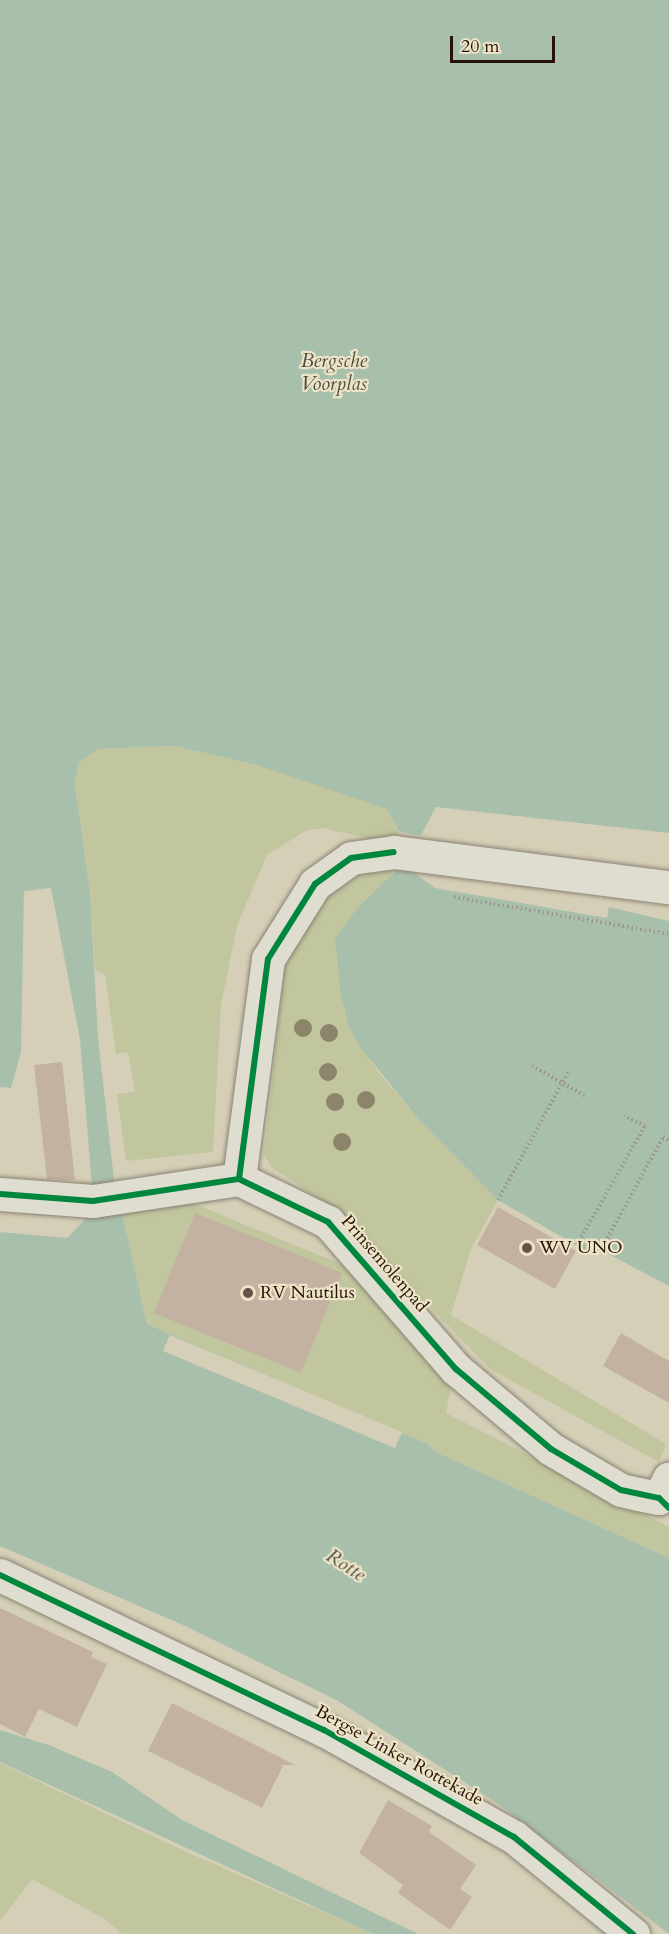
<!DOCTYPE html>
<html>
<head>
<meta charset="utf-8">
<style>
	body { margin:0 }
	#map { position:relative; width:669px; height:1934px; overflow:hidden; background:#d6cfb7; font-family:Cardo,serif }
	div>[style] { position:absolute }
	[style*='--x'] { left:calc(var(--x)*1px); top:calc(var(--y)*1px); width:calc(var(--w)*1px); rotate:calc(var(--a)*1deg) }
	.green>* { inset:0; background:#c2c69e }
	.water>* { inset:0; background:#a8c0ab }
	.pier>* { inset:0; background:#d6cfb7 }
	.building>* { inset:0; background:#c3b2a2 }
	.path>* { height:4px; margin-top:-2px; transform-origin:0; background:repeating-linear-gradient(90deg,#9d988d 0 1.5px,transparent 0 4.5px) }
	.roads { filter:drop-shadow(0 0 2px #898274) drop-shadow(0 0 2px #898274) }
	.minor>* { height:33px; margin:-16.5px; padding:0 16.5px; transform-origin:16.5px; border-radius:16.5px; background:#dfdcd0 }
	.cycleway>* { height:6px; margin:-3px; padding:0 3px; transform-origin:3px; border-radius:3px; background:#00873e }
	.trees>* { width:18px; height:18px; margin:-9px; border-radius:50%; background:#8d846c }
	.dots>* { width:16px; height:16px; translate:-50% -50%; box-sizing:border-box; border:3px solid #ede4c8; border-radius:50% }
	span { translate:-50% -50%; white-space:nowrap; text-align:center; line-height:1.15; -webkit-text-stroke:4.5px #ede4c8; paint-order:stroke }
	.poi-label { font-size:18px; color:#281207 }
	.left { translate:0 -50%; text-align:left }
	.street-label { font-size:18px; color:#281207 }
	.water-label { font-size:20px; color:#4e4c3f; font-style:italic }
	.scale { position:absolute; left:450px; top:36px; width:105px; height:27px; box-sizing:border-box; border:3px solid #281207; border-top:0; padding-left:8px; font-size:18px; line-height:21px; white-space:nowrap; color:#281207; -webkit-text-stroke:4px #ede4c8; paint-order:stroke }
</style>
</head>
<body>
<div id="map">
	<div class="green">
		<i style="clip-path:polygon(174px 746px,253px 764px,388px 809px,399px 831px,398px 845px,323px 828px,307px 830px,267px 855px,237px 926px,221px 1006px,213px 1152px,126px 1161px,117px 1094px,135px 1092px,128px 1052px,116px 1054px,105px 975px,95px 970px,90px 892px,75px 784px,79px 762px,98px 749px)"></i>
		<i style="clip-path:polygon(395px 867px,341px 996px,349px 1027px,378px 1072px,419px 1120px,498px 1200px,471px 1249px,451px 1315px,666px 1444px,659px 1462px,490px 1369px,337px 1210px,271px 1167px,264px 1154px,286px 958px,310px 914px,353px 871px)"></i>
		<i style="clip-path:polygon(195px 1204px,343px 1265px,451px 1388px,446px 1413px,669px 1527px,669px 1558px,436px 1452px,426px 1443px,147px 1324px,121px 1208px)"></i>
		<i style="clip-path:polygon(0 1763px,178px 1848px,373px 1934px,122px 1934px,106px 1920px,32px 1879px,0 1921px)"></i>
	</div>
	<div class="water">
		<i style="clip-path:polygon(0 0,669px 0,669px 833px,436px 807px,421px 835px,410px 834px,399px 831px,387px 809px,253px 764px,174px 746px,98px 749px,79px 762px,75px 784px,90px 892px,98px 1038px,117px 1206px,121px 1208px,147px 1324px,426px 1443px,436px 1452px,669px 1558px,669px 1934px,500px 1805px,338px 1701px,183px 1625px,0 1546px,0 1232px,67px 1238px,94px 1210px,80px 1040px,51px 888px,24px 891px,21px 1052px,11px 1088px,0 1087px)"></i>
		<i style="clip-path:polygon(395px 867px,409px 869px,435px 888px,607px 918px,609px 907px,669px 921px,669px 1286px,599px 1249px,595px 1256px,498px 1200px,419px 1120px,360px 1047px,349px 1027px,341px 996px,335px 938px,359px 906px,395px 872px)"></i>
		<i style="clip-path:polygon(0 1730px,49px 1745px,112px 1772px,182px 1820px,418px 1934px,373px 1934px,0 1762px)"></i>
	</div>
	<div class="pier">
		<i style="clip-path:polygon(170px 1335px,402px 1432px,395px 1448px,163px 1351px)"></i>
	</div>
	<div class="building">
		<i style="clip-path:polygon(62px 1062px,75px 1180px,70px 1180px,47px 1179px,34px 1065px)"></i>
		<i style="clip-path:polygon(498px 1207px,576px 1251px,555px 1289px,477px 1245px)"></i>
		<i style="clip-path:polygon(195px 1213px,342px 1273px,301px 1373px,154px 1313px)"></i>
		<i style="clip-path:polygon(621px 1333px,669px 1361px,669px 1403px,603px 1366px)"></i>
		<i style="clip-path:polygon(0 1608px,93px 1652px,91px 1657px,107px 1664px,77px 1727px,39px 1709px,25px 1737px,0 1724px)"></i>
		<i style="clip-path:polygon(172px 1703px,295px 1765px,280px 1765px,283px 1766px,262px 1808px,148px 1751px)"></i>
		<i style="clip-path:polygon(388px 1800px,432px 1826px,429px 1832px,476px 1865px,460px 1889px,472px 1897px,450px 1930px,398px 1893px,403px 1885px,359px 1853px)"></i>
	</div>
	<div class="path">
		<i style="--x:454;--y:897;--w:218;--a:9.8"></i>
		<i style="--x:532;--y:1066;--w:60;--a:29.1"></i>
		<i style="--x:498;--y:1200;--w:146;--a:-61.3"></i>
		<i style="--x:577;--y:1245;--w:137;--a:-60.3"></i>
		<i style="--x:645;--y:1126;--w:23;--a:-155"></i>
		<i style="--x:601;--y:1250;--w:129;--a:-61.2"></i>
		<i style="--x:663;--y:1137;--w:7;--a:34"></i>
	</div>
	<div class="roads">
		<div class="minor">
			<i style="--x:239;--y:1179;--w:222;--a:-82.5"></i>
			<i style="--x:268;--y:959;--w:89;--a:-57.9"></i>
			<i style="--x:315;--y:884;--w:44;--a:-35.8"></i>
			<i style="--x:351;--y:858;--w:43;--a:-7.9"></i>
			<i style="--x:394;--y:852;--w:277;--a:7.3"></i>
			<i style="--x:239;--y:1179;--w:99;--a:25.8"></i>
			<i style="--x:328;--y:1222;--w:195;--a:49"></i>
			<i style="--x:456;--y:1369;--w:124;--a:40.1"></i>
			<i style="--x:551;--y:1449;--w:81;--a:30.4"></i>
			<i style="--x:621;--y:1490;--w:17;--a:13"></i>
			<i style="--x:638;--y:1494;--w:21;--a:11"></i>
			<i style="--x:659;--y:1498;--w:22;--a:-63"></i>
			<i style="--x:0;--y:1194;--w:93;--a:4.3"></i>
			<i style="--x:93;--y:1201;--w:148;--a:-8.6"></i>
			<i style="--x:0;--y:1575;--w:359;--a:25.6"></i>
			<i style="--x:324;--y:1730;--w:218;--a:29.4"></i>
			<i style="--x:514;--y:1837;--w:154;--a:39.2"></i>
		</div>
	</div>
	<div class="cycleway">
		<i style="--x:239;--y:1179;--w:99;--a:25.8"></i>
		<i style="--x:328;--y:1222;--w:195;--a:49"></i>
		<i style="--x:456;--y:1369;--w:124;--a:40.1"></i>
		<i style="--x:551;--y:1449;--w:81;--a:30.4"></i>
		<i style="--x:621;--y:1490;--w:39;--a:12"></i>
		<i style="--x:659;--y:1498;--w:14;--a:45"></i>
		<i style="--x:239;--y:1179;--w:222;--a:-82.5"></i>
		<i style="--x:268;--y:959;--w:89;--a:-57.9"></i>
		<i style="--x:315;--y:884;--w:44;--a:-35.8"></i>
		<i style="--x:351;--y:858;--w:43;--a:-7.9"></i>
		<i style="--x:0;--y:1194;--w:93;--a:4.3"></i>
		<i style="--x:93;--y:1201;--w:148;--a:-8.6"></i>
		<i style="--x:0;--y:1575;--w:359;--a:25.6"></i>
		<i style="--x:324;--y:1730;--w:218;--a:29.4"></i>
		<i style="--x:514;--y:1837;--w:154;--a:39.2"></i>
	</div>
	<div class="trees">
		<i style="left:303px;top:1028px"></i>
		<i style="left:329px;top:1033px"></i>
		<i style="left:328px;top:1072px"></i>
		<i style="left:366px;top:1100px"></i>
		<i style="left:335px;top:1102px"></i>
		<i style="left:342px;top:1142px"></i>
	</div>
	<div class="dots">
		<i style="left:527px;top:1248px;background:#655445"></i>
		<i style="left:248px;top:1293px;background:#655445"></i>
	</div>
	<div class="poi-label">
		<span class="left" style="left:539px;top:1248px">WV UNO</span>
		<span class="left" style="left:260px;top:1293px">RV Nautilus</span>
	</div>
	<div class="street-label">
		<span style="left:384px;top:1264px;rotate:49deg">Prinsemolenpad</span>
		<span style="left:399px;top:1756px;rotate:29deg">Bergse Linker Rottekade</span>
	</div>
	<div class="water-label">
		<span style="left:334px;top:372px">Bergsche<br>Voorplas</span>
		<span style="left:346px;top:1565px;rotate:33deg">Rotte</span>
	</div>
	<div class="scale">20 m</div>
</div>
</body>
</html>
